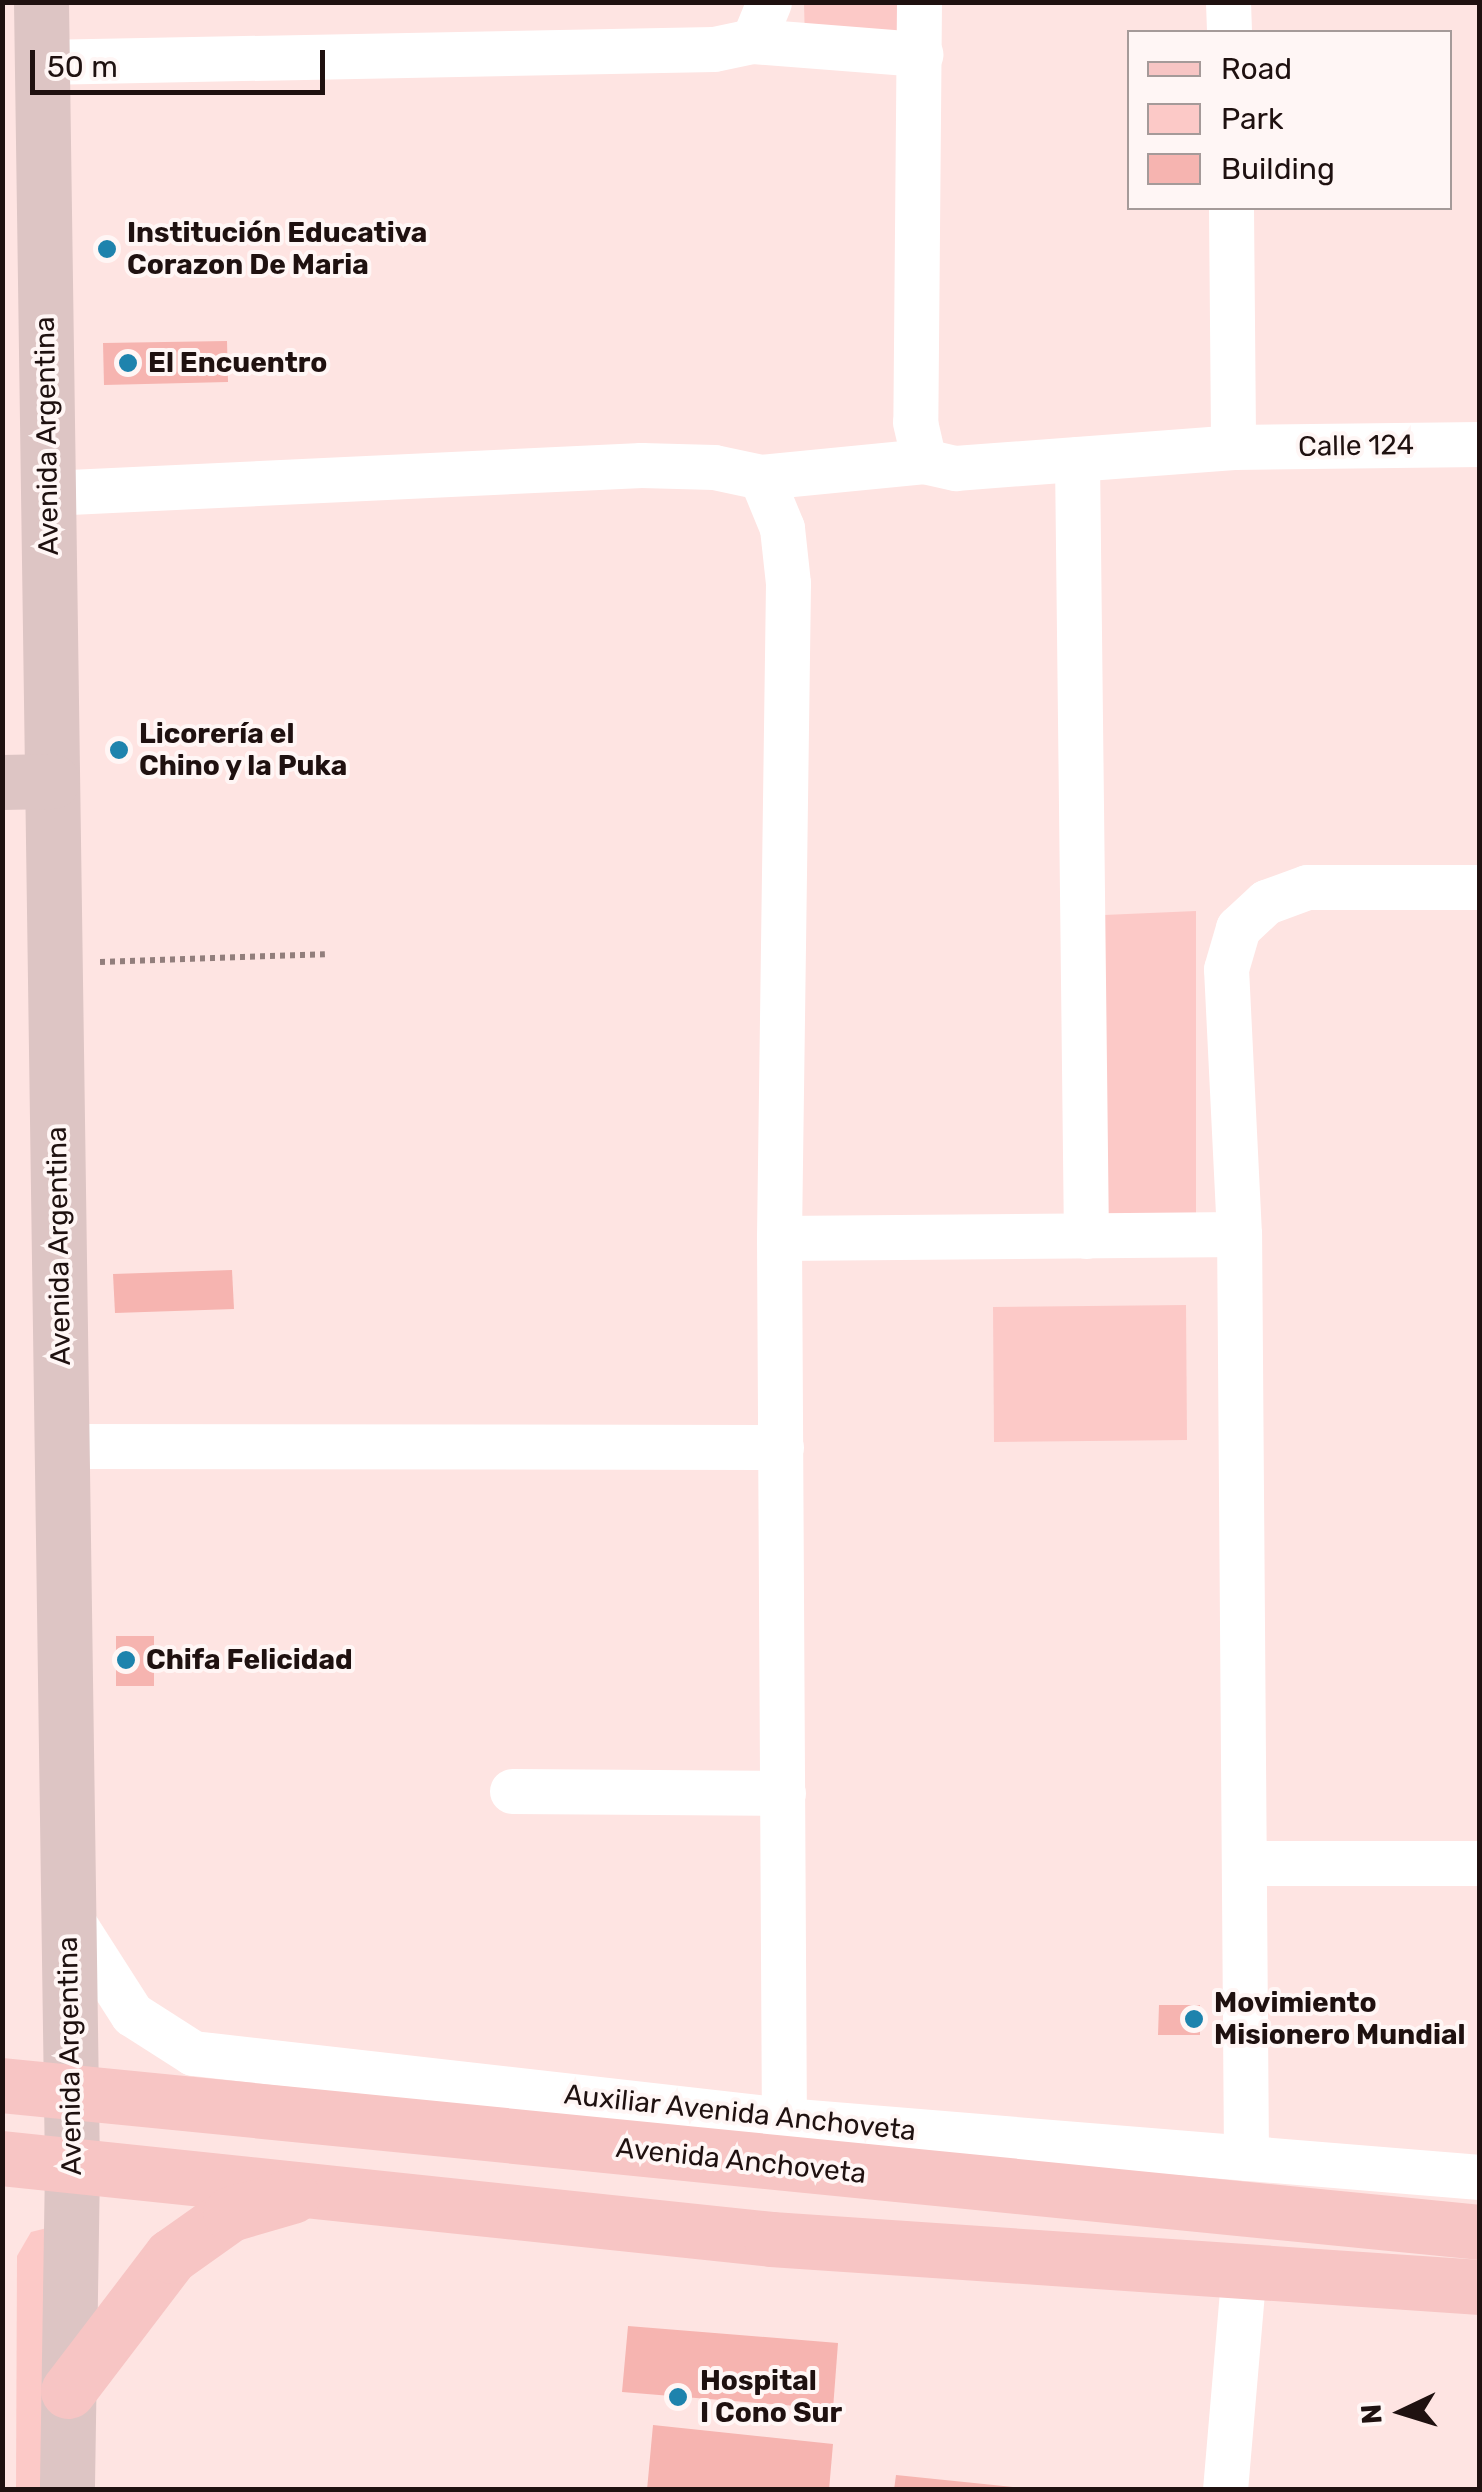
<!DOCTYPE html>
<html>
<head>
<meta charset="utf-8">
<style>
	body { margin:0 }
	#map { position:relative; width:1482px; height:2492px; overflow:hidden; background:#fee4e2; font-family:Rubik,sans-serif }
	div>[style] { position:absolute }
	[style*='--x'] { left:calc(var(--x)*1px); top:calc(var(--y)*1px); width:calc(var(--w)*1px); rotate:calc(var(--a)*1deg) }
	.green>* { inset:0; background:#fcc9c7 }
	.building>* { inset:0; background:#f6b4b0 }
	.path>* { height:6px; margin-top:-3px; transform-origin:0; background:repeating-linear-gradient(90deg,#927e7c 0 5px,transparent 0 10px) }
	.street>* { height:45px; margin:-22.5px; padding:0 22.5px; transform-origin:22.5px; border-radius:22.5px; background:#fff }
	.secondary>* { height:55px; margin:-27.5px; padding:0 27.5px; transform-origin:27.5px; border-radius:27.5px; background:#ddc5c4 }
	.primary>* { height:55px; margin:-27.5px; padding:0 27.5px; transform-origin:27.5px; border-radius:27.5px; background:#f7c5c4 }
	.dots>* { width:28px; height:28px; translate:-50% -50%; box-sizing:border-box; border:5px solid #fff6f5; border-radius:50% }
	span { translate:-50% -50%; white-space:nowrap; text-align:center; line-height:1.15; -webkit-text-stroke:8px #fff6f5; paint-order:stroke }
	.poi-label { font-size:28px; color:#1f1110; font-weight:700 }
	.left { translate:0 -50%; text-align:left }
	.street-label { font-size:28px; color:#1f1110 }
	.frame { position:absolute; inset:0; border:5px solid #1f1110; pointer-events:none }
	.legend { position:absolute; left:1127px; top:30px; width:325px; height:180px; box-sizing:border-box; background:#fff6f5; border:2px solid #a59a99; margin:0; padding:12px 18px; list-style:none; font-size:30px; color:#1f1110 }
	.legend li { display:flex; align-items:center; gap:20px; height:50px }
	.legend b { width:50px; border:2px solid #a59a99 }
	.north { position:absolute; left:1352px; top:2362px; width:100px; height:100px; -webkit-text-stroke:8px #fff6f5; paint-order:stroke; rotate:266deg; font-size:28px; font-weight:700; line-height:40px; text-align:center; color:#1f1110 }
	.north::after { content:''; display:block; margin:auto; width:35px; height:45px; background:#1f1110; clip-path:polygon(50% 0,100% 100%,50% 72%,0 100%) }
	.scale { position:absolute; left:30px; top:50px; width:295px; height:45px; box-sizing:border-box; border:5px solid #1f1110; border-top:0; padding-left:12px; font-size:30px; line-height:35px; white-space:nowrap; color:#1f1110; -webkit-text-stroke:8px #fff6f5; paint-order:stroke }
</style>
</head>
<body>
<div id="map">
	<div class="green">
		<i style="clip-path:polygon(804px 3px,912px 3px,913px 41px,805px 42px)"></i>
		<i style="clip-path:polygon(1196px 911px,1196px 1220px,1104px 1226px,1104px 915px)"></i>
		<i style="clip-path:polygon(1186px 1305px,1187px 1440px,994px 1442px,993px 1307px)"></i>
		<i style="clip-path:polygon(47px 2228px,66px 2489px,16px 2490px,17px 2256px,31px 2232px)"></i>
	</div>
	<div class="building">
		<i style="clip-path:polygon(227px 341px,228px 382px,104px 385px,103px 343px)"></i>
		<i style="clip-path:polygon(232px 1270px,234px 1309px,115px 1313px,113px 1274px)"></i>
		<i style="clip-path:polygon(116px 1636px,154px 1636px,154px 1686px,116px 1686px)"></i>
		<i style="clip-path:polygon(1159px 2005px,1200px 2005px,1200px 2035px,1158px 2035px)"></i>
		<i style="clip-path:polygon(628px 2326px,838px 2343px,833px 2409px,622px 2392px)"></i>
		<i style="clip-path:polygon(653px 2425px,833px 2444px,829px 2490px,647px 2490px)"></i>
		<i style="clip-path:polygon(896px 2475px,1013px 2487px,1013px 2490px,894px 2490px)"></i>
	</div>
	<div class="path">
		<i style="--x:100;--y:962;--w:225;--a:-2"></i>
	</div>
	<div class="street">
		<i style="--x:919;--y:2;--w:420;--a:90.5"></i>
		<i style="--x:915;--y:422;--w:40;--a:77"></i>
		<i style="--x:1228;--y:2;--w:30;--a:88"></i>
		<i style="--x:753;--y:41;--w:42;--a:-67.7"></i>
		<i style="--x:41;--y:62;--w:673;--a:-1.11"></i>
		<i style="--x:714;--y:49;--w:40;--a:-12"></i>
		<i style="--x:753;--y:41;--w:168;--a:4.5"></i>
		<i style="--x:1231;--y:208;--w:239;--a:89.5"></i>
		<i style="--x:1077;--y:459;--w:777;--a:89.34"></i>
		<i style="--x:761;--y:477;--w:55;--a:67.6"></i>
		<i style="--x:782;--y:528;--w:55;--a:83.8"></i>
		<i style="--x:788;--y:583;--w:655;--a:90.79"></i>
		<i style="--x:779;--y:1238;--w:882;--a:89.68"></i>
		<i style="--x:48;--y:493;--w:594;--a:-2.7"></i>
		<i style="--x:641;--y:465;--w:73;--a:1.6"></i>
		<i style="--x:714;--y:467;--w:48;--a:12"></i>
		<i style="--x:761;--y:477;--w:164;--a:-5.6"></i>
		<i style="--x:924;--y:461;--w:32;--a:13"></i>
		<i style="--x:955;--y:468;--w:279;--a:-4.3"></i>
		<i style="--x:1233;--y:447;--w:247;--a:-0.7"></i>
		<i style="--x:779;--y:1238;--w:460;--a:-0.5"></i>
		<i style="--x:62;--y:1446;--w:719;--a:0.08"></i>
		<i style="--x:512;--y:1791;--w:271;--a:0.4"></i>
		<i style="--x:1244;--y:1863;--w:236;--a:0"></i>
		<i style="--x:68;--y:1914;--w:119;--a:57.4"></i>
		<i style="--x:132;--y:2014;--w:72;--a:32.6"></i>
		<i style="--x:193;--y:2053;--w:595;--a:6.47"></i>
		<i style="--x:784;--y:2120;--w:698;--a:4.68"></i>
		<i style="--x:1246;--y:2158;--w:924;--a:-90.43"></i>
		<i style="--x:1239;--y:1234;--w:265;--a:-92.8"></i>
		<i style="--x:1226;--y:969;--w:43;--a:-73.7"></i>
		<i style="--x:1238;--y:928;--w:38;--a:-43"></i>
		<i style="--x:1266;--y:902;--w:44;--a:-20.1"></i>
		<i style="--x:1307;--y:887;--w:173;--a:0"></i>
		<i style="--x:1225;--y:2490;--w:223;--a:-85.1"></i>
	</div>
	<div class="secondary">
		<i style="--x:41;--y:2;--w:2164;--a:89.18"></i>
		<i style="--x:72;--y:2166;--w:324;--a:90.9"></i>
		<i style="--x:2;--y:782;--w:50;--a:-1.1"></i>
	</div>
	<div class="primary">
		<i style="--x:2;--y:2085;--w:1485;--a:5.68"></i>
		<i style="--x:2;--y:2158;--w:773;--a:6.01"></i>
		<i style="--x:771;--y:2239;--w:711;--a:3.87"></i>
		<i style="--x:68;--y:2391;--w:170;--a:-52.7"></i>
		<i style="--x:171;--y:2256;--w:72;--a:-35.4"></i>
		<i style="--x:230;--y:2214;--w:65;--a:-16.2"></i>
	</div>
	<div class="dots">
		<i style="left:107px;top:249px;background:#1e83ad"></i>
		<i style="left:128px;top:363px;background:#1e83ad"></i>
		<i style="left:119px;top:750px;background:#1e83ad"></i>
		<i style="left:126px;top:1660px;background:#1e83ad"></i>
		<i style="left:1194px;top:2019px;background:#1e83ad"></i>
		<i style="left:678px;top:2397px;background:#1e83ad"></i>
	</div>
	<div class="poi-label">
		<span class="left" style="left:127px;top:249px">Institución Educativa<br>Corazon De Maria</span>
		<span class="left" style="left:148px;top:363px">El Encuentro</span>
		<span class="left" style="left:139px;top:750px">Licorería el<br>Chino y la Puka</span>
		<span class="left" style="left:146px;top:1660px">Chifa Felicidad</span>
		<span class="left" style="left:1214px;top:2019px">Movimiento<br>Misionero Mundial</span>
		<span class="left" style="left:700px;top:2397px">Hospital<br>I Cono Sur</span>
	</div>
	<div class="street-label">
		<span style="left:47px;top:436px;rotate:-91deg">Avenida Argentina</span>
		<span style="left:1356px;top:446px;rotate:-1deg">Calle 124</span>
		<span style="left:59px;top:1246px;rotate:-91deg">Avenida Argentina</span>
		<span style="left:70px;top:2056px;rotate:-91deg">Avenida Argentina</span>
		<span style="left:740px;top:2113px;rotate:6deg">Auxiliar Avenida Anchoveta</span>
		<span style="left:741px;top:2161px;rotate:6deg">Avenida Anchoveta</span>
	</div>
	<div class="frame"></div>
	<ul class="legend">
	<li><b style="height:12px;background:#f7c5c4"></b>Road</li>
	<li><b style="height:28px;background:#fcc9c7"></b>Park</li>
	<li><b style="height:28px;background:#f6b4b0"></b>Building</li>
	</ul>
	<div class="north">N</div>
	<div class="scale">50 m</div>
</div>
</body>
</html>
